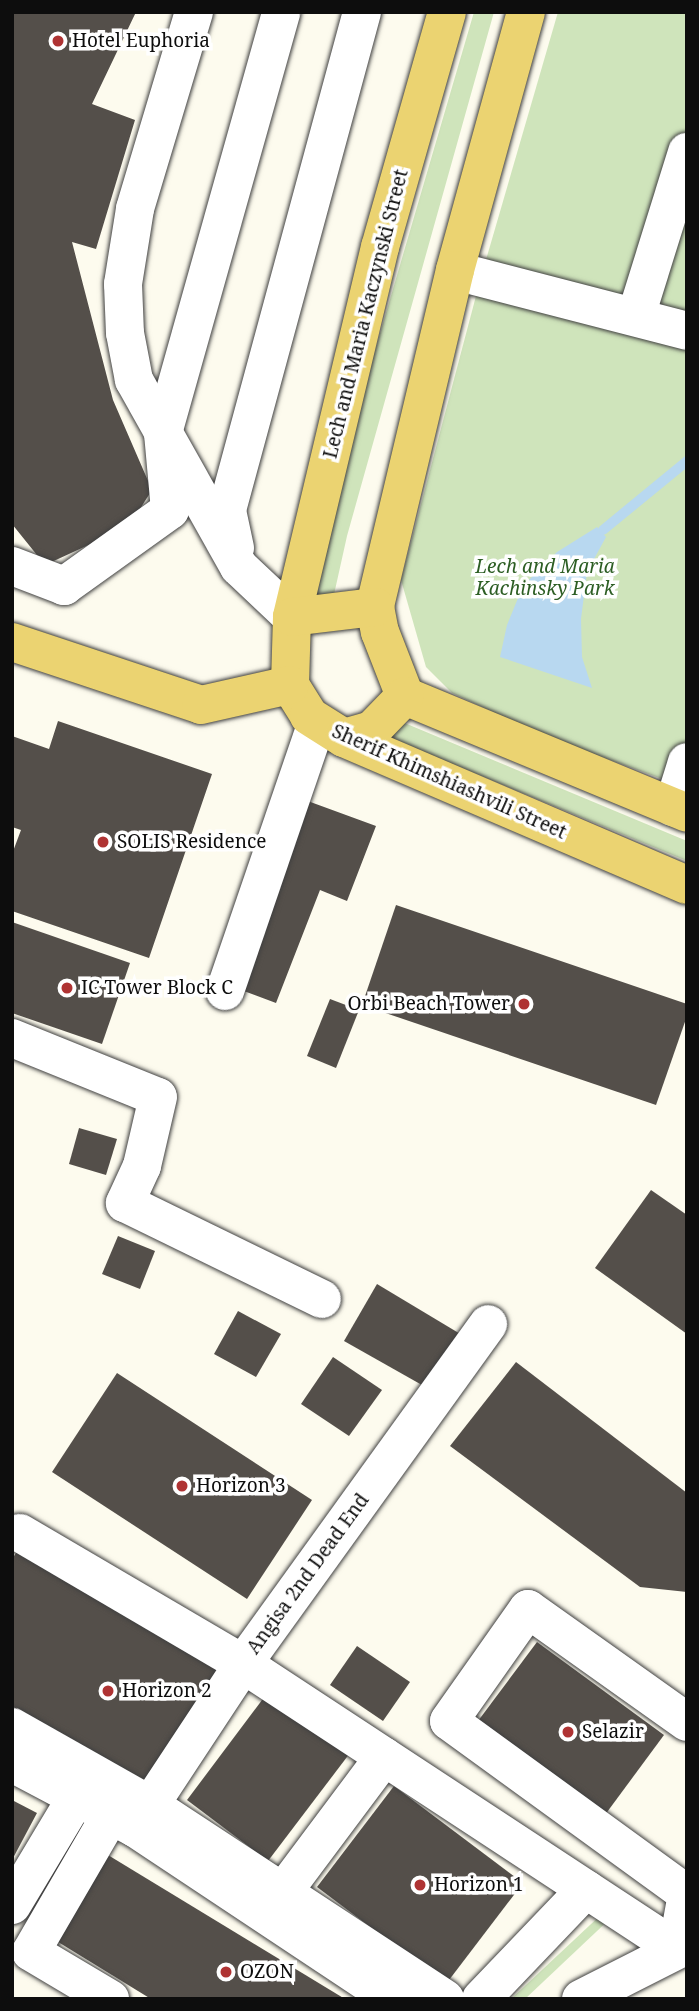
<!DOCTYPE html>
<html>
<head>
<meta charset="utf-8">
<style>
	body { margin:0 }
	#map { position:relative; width:699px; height:2011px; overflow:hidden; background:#fdfbee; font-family:"Noto Serif",serif }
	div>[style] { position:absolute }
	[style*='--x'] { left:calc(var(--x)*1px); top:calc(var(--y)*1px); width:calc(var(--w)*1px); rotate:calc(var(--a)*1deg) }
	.green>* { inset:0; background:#cfe4bb }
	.water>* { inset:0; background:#b8d8f0 }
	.stream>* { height:10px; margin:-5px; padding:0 5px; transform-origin:5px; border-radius:5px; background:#b8d8f0 }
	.building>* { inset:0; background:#544f4a }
	.roads { filter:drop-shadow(0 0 2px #404040) drop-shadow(0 0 2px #404040) }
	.minor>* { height:38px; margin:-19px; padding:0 19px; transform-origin:19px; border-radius:19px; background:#fff }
	.major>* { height:38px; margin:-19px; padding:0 19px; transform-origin:19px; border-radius:19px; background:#ebd371 }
	.dots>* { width:19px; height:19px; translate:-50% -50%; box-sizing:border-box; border:4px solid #fff; border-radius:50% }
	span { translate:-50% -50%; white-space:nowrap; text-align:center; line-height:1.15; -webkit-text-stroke:7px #fff; paint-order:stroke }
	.poi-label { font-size:19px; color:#0d0d0d }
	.left { translate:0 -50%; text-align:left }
	.right { translate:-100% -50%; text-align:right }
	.street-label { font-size:19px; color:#0d0d0d }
	.park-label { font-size:19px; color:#2d5e24; font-style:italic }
	.frame { position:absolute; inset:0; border:14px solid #0d0d0d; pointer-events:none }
</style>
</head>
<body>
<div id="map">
	<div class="green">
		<i style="clip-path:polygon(474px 12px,494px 12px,347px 536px,331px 608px,318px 602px,312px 566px)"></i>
		<i style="clip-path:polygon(558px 12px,687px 12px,687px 788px,550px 738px,452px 693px,426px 667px,401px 580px,481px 277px)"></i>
		<i style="clip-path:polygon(395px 719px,687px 841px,687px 861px,387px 737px)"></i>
		<i style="clip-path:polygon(606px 1910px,614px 1915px,525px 1999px,511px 1999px)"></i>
	</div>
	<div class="water">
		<i style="clip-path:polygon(597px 527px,606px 537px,587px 572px,581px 619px,582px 657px,592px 688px,500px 657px,507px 625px,523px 586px,557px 552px)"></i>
	</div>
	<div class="stream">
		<i style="--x:603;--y:530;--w:109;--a:-39.4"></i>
	</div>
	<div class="building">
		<i style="clip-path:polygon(12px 12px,136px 12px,92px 104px,135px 120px,96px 249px,72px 242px,113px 400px,152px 490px,138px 512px,95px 542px,45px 565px,12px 524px)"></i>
		<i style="clip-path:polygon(58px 721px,212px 774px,149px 958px,12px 911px,12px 854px,21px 830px,12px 827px,12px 736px,49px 749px)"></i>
		<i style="clip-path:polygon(305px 800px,376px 826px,347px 901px,320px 890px,276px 1003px,233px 987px)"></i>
		<i style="clip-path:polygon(396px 905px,687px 1004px,687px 1016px,656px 1105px,362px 1005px)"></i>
		<i style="clip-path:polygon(12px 922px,130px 963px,102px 1044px,12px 1013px)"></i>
		<i style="clip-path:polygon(330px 999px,359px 1010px,336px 1068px,307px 1056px)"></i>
		<i style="clip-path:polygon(79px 1128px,117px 1139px,106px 1175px,69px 1164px)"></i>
		<i style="clip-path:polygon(651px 1190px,687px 1215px,687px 1334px,595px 1268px)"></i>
		<i style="clip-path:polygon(118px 1236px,155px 1251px,140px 1289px,102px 1274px)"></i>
		<i style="clip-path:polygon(377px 1284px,462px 1335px,429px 1389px,344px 1341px)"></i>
		<i style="clip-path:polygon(238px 1311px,281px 1334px,256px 1377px,214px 1354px)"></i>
		<i style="clip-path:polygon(333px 1357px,382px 1390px,349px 1436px,301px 1404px)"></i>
		<i style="clip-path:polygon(516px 1362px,687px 1493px,687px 1592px,640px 1587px,450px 1446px)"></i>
		<i style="clip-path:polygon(117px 1373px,312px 1500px,247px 1599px,52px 1472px)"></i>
		<i style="clip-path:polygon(18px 1550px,219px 1668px,141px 1789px,12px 1714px,12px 1559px)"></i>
		<i style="clip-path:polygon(537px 1642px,664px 1735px,599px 1823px,472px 1729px)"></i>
		<i style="clip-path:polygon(357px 1646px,410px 1682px,383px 1721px,330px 1685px)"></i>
		<i style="clip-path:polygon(268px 1692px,350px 1753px,268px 1861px,187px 1800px)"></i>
		<i style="clip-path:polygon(394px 1786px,523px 1883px,446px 1984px,317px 1887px)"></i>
		<i style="clip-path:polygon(12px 1800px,37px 1813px,12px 1860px)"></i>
		<i style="clip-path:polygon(103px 1852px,345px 1999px,151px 1999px,50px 1937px)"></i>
	</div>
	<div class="roads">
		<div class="minor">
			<i style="--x:194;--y:12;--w:206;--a:106.7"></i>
			<i style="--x:135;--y:209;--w:76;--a:99.1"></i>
			<i style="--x:123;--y:284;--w:49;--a:87.7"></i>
			<i style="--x:125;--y:333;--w:48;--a:79.2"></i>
			<i style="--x:134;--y:380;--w:214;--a:60.7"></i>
			<i style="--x:239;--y:567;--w:73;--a:43.3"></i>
			<i style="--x:475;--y:276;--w:219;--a:14.5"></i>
			<i style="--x:636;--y:316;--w:172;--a:-72.7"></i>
			<i style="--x:235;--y:548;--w:39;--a:-102"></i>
			<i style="--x:227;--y:510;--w:516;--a:-74.83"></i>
			<i style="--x:12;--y:566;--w:56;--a:21"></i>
			<i style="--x:64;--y:586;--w:130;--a:-35.6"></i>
			<i style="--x:170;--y:510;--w:77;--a:-95.2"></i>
			<i style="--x:163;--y:433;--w:437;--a:-74.3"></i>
			<i style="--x:673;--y:807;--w:47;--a:-72.7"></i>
			<i style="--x:225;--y:991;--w:283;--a:-71.1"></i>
			<i style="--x:12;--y:1038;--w:157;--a:22"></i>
			<i style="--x:158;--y:1097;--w:71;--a:103.1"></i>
			<i style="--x:142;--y:1166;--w:41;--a:114.7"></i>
			<i style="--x:125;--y:1203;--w:219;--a:26"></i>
			<i style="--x:20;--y:1533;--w:259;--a:30.4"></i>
			<i style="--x:243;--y:1664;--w:519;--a:33.29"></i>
			<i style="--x:677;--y:1949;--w:56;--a:-79.7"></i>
			<i style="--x:687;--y:1894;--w:294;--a:-144"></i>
			<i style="--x:449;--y:1721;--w:137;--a:-54.8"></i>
			<i style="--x:528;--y:1609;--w:195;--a:35.4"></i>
			<i style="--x:12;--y:1727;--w:159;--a:29.5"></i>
			<i style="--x:150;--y:1805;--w:353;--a:33.3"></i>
			<i style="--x:12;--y:1763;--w:139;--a:27.9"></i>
			<i style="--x:135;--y:1828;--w:196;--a:-56.6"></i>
			<i style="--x:243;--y:1664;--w:419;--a:-54.2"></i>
			<i style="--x:110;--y:1816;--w:157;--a:120.2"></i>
			<i style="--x:31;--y:1952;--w:92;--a:30.7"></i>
			<i style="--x:135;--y:1828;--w:309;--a:33.6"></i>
			<i style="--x:283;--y:1892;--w:169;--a:-53.2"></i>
			<i style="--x:12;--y:1905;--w:125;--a:-59.1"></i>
			<i style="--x:481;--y:1999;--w:152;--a:-46.3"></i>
			<i style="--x:581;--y:1999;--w:119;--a:-27"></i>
		</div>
		<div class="major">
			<i style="--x:447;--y:12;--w:244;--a:105.9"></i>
			<i style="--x:380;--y:247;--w:380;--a:103.4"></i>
			<i style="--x:292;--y:617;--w:68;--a:91.7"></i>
			<i style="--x:290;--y:685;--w:36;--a:58"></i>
			<i style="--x:309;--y:716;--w:41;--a:32.2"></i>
			<i style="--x:344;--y:738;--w:373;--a:23.2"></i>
			<i style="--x:526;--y:12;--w:268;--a:105.4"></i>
			<i style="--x:455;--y:270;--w:346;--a:103.4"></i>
			<i style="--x:375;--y:607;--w:25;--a:79"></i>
			<i style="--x:380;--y:632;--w:69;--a:68.7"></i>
			<i style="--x:405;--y:696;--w:305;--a:22.5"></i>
			<i style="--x:292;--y:617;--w:84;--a:-6.9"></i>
			<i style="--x:12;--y:642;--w:199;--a:18.4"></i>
			<i style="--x:201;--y:705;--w:91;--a:-12.7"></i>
			<i style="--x:344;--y:738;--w:29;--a:-16"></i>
			<i style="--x:372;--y:730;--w:47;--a:-45.9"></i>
		</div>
	</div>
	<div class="dots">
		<i style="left:58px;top:41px;background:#af3333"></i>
		<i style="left:103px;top:842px;background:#af3333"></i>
		<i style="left:67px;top:988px;background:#af3333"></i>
		<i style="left:524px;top:1004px;background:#af3333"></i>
		<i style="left:182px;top:1486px;background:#af3333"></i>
		<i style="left:108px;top:1691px;background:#af3333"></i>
		<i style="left:568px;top:1732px;background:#af3333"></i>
		<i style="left:420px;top:1885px;background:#af3333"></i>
		<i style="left:226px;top:1972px;background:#af3333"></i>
	</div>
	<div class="poi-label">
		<span class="left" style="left:72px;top:41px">Hotel Euphoria</span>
		<span class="left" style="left:117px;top:842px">SOLIS Residence</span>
		<span class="left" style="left:81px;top:988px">IC Tower Block C</span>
		<span class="right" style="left:510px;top:1004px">Orbi Beach Tower</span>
		<span class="left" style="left:196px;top:1486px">Horizon 3</span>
		<span class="left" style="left:122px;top:1691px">Horizon 2</span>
		<span class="left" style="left:582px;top:1732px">Selazir</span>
		<span class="left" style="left:434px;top:1885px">Horizon 1</span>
		<span class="left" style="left:240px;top:1972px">OZON</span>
	</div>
	<div class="street-label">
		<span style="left:366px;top:314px;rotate:-76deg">Lech and Maria Kaczynski Street</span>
		<span style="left:449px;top:782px;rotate:24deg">Sherif Khimshiashvili Street</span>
		<span style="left:308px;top:1574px;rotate:-54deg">Angisa 2nd Dead End</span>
	</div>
	<div class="park-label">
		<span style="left:545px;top:578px">Lech and Maria<br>Kachinsky Park</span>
	</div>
	<div class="frame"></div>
</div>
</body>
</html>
